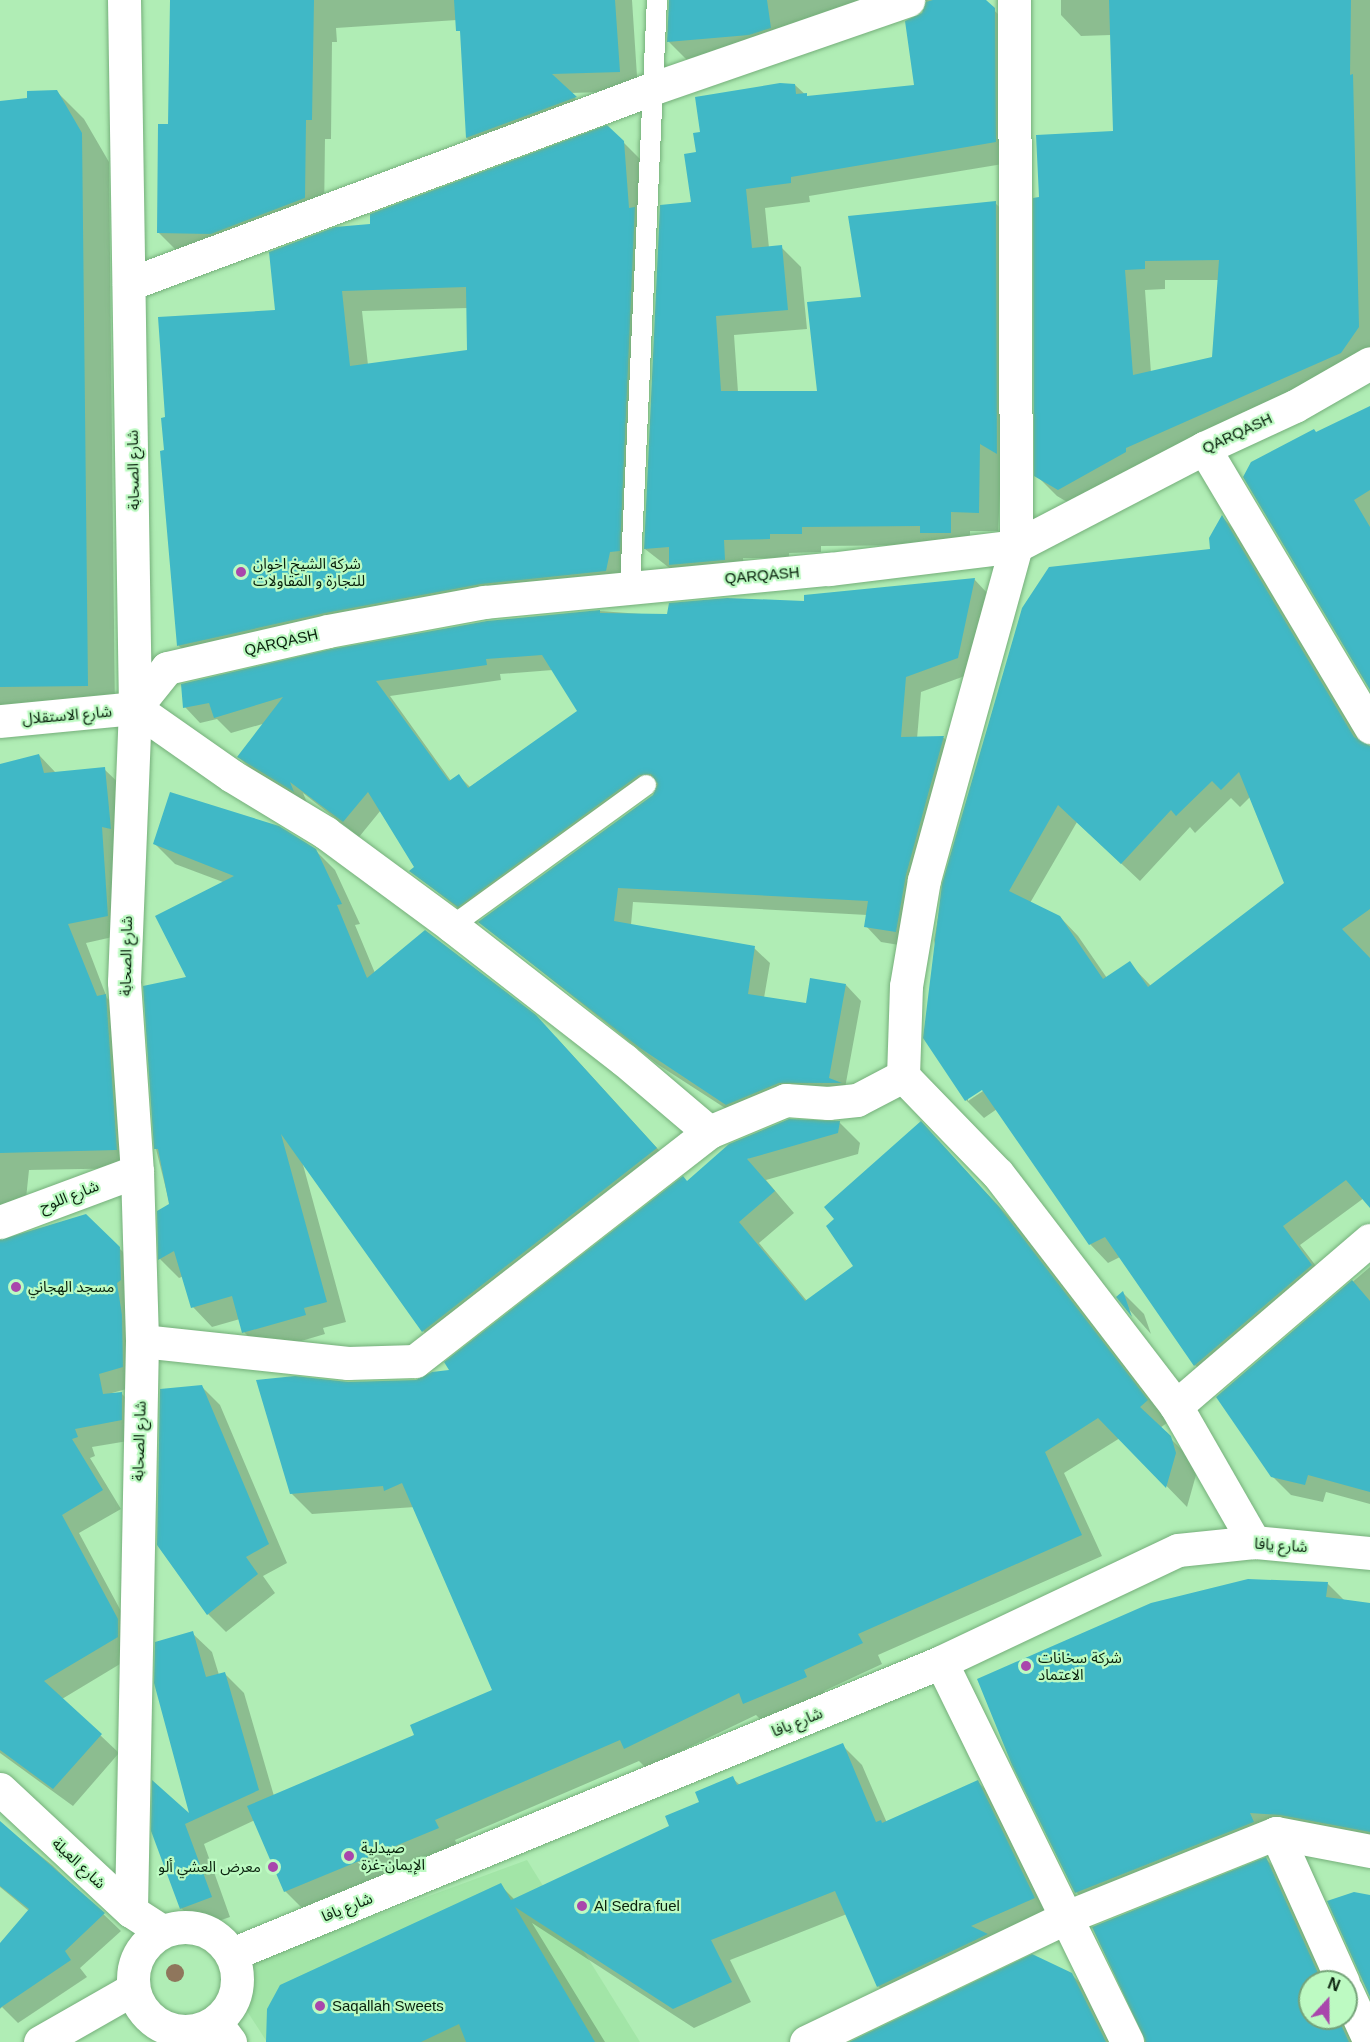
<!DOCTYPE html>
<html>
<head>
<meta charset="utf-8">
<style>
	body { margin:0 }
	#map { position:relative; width:1370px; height:2042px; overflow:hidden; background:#b0edb5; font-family:Helvetica,"Noto Sans Arabic",sans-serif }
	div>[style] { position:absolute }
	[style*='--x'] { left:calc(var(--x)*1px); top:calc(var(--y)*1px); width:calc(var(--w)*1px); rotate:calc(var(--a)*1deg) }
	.built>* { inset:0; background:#a2e5a7 }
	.shadow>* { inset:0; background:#0003 }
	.building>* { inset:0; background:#40b8c6 }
	.roads { filter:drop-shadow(0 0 2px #75af7a) drop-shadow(0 0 2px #75af7a) }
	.lane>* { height:20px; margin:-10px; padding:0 10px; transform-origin:10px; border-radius:10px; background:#fff }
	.street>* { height:33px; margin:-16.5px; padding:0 16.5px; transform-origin:16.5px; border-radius:16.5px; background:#fff }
	.secondary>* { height:33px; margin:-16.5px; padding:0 16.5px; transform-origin:16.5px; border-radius:16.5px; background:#fff }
	.secondary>.ring { margin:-16.5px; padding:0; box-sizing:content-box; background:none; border:33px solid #fff; border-radius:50% }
	.trees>* { width:18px; height:18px; margin:-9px; border-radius:50%; background:#8f765c }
	.dots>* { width:16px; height:16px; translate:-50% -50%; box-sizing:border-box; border:3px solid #bdfac2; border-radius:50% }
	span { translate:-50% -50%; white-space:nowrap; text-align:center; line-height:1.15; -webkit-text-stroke:4.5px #bdfac2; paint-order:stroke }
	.street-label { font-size:15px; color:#08200c }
	.poi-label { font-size:15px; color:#08200c }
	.left { translate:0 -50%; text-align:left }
	.right { translate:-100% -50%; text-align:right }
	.north { position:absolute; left:1298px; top:1970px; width:60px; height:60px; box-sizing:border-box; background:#bdfac2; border:2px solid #75a379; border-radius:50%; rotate:21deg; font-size:16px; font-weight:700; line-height:24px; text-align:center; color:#08200c }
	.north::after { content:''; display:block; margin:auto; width:21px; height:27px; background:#a946ac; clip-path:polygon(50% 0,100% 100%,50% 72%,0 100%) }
</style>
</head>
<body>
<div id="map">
	<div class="built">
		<i style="clip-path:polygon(527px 1860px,640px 2042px,267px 2042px,222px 1972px)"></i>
	</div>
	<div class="shadow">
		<i style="clip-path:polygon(171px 0,632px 0,638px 91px,570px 93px,594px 117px,486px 157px,467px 138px,462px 35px,457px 20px,336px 28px,337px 42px,332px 42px,331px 139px,325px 139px,324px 217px,178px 252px,158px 232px,170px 125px)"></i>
		<i style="clip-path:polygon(670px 0,888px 0,688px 61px,669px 42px)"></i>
		<i style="clip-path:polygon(918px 0,983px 0,1014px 29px,1015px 162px,809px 196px,810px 202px,765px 208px,769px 248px,781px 247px,801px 267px,807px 329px,734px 335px,738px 392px,818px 392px,863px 298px,995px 203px,1015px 222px,998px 531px,970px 531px,970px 552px,934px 545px,821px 546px,821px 552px,789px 553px,789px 558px,743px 558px,744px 579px,690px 584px,645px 549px,702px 133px,795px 85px,809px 98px,916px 87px,926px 1px)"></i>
		<i style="clip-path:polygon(evenodd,1061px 0,1370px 0,1370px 360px,1079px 509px,1057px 496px,1036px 475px,1114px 132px,1111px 35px,1081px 36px,1061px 15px,1061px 0,1165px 280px,1219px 280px,1213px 358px,1151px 373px,1145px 290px,1165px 289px,1165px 280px)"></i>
		<i style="clip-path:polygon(56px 91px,84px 119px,109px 162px,115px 713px,0 714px,0 102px,29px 100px)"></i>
		<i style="clip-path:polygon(evenodd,623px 142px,644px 163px,640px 571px,200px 666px,179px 646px,161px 452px,166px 451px,166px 419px,372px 225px,623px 142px,468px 308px,468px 352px,368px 365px,362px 311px,468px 308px)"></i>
		<i style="clip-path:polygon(1370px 408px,1370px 689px,1316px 433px)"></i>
		<i style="clip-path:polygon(evenodd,1222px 517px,1240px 535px,1370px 751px,1370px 1206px,1364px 1198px,1300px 1245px,1329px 1283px,1213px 1383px,1195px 1365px,1120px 1257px,1108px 1263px,1090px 1244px,997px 1109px,984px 1118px,966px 1100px,934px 940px,944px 884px,1024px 609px,1211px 550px,1222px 517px,1251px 796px,1286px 884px,1151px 986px,1129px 963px,1107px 978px,1078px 936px,1060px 917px,1030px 903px,1077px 822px,1140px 881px,1190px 827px,1195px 833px,1231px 798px,1240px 807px,1251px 796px,1222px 517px,987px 1084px,989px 1087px,968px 1101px,968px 1097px,987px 1084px)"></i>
		<i style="clip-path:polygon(evenodd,974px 579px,989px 595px,973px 673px,921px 692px,917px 739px,944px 738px,959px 753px,911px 947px,881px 942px,866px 926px,867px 915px,633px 902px,631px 925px,754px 948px,770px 963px,764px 998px,807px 1004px,846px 985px,861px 1001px,845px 1088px,742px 1119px,657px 1064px,480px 922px,654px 796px,658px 788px,474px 921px,411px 871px,416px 868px,381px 810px,359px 837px,303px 793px,308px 805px,254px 772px,239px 757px,266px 723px,231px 733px,217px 719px,200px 723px,185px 707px,600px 611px,669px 616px,805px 603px,974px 579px,553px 670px,579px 711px,470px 787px,459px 776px,451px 781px,390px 696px,501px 680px,500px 674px,553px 670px)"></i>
		<i style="clip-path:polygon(39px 755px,56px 773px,104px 769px,123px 787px,126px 934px,86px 943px,107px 998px,124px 1014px,135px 1168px,29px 1170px,24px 1218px,0 1237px,0 779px)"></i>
		<i style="clip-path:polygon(155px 844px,315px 850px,335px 870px,360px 924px,355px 925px,375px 973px,556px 1037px,676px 1169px,443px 1350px,423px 1331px,302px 1161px,346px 1322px,323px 1328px,325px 1334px,264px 1352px,244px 1332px,240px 1319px,212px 1327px,193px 1307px,184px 1276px,179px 1278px,160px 1259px,170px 1205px,156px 1149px,188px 978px,223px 882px,175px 864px)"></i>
		<i style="clip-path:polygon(839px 1122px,860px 1143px,858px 1154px,766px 1180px,794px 1213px,759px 1243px,807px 1301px,856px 1266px,941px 1144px,1020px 1229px,1168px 1422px,1160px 1428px,1191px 1459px,1196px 1475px,1187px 1507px,1120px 1438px,1064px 1473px,1102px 1556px,878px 1655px,882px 1664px,824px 1691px,827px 1698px,765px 1724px,756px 1715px,646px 1768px,639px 1761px,455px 1840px,459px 1849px,306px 1912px,285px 1891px,255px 1820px,204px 1844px,230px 1917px,201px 1927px,181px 1908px,153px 1831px,191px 1817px,192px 1633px,212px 1652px,219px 1675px,225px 1674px,244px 1693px,274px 1796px,416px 1736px,494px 1690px,415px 1507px,312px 1514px,291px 1493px,348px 1383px,416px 1381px,452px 1371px,687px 1183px)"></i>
		<i style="clip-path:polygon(0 1241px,119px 1248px,138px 1267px,141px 1385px,112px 1393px,122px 1394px,140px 1412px,140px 1439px,92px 1447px,95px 1456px,90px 1458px,121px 1509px,79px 1533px,136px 1639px,135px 1655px,62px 1699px,119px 1753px,73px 1806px,0 1753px)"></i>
		<i style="clip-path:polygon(1370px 1267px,1370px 1504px,1326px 1492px,1323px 1502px,1291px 1495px,1272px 1476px,1218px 1397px)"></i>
		<i style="clip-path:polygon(1123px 1293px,1144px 1314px,1151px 1334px,1118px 1297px)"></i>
		<i style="clip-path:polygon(201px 1386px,220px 1405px,287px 1563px,263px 1576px,275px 1593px,226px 1632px,208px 1614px)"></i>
		<i style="clip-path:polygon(1327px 1583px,1345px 1601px,1370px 1605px,1370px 1847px,1299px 1834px,1096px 1912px,1076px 1892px)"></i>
		<i style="clip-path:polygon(842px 1745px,862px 1765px,887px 1823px,978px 1782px,998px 1802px,1054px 1918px,898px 2006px,878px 1986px,847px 1914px,730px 1960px,751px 2002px,694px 2028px,532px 1923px,605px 2042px,273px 2042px,500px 1885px,515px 1900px,671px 1827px,732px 1778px,740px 1785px)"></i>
		<i style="clip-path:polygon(0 1823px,52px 1865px,121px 1931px,80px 1968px,87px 1977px,18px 2023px,2px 2007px,0 2009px,0 1945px,29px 1911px,0 1887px)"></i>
		<i style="clip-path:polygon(1266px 1859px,1286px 1879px,1332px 1982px,1310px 1982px,1310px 2018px,1346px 2018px,1359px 2042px,1145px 2042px,1146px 2034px)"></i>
		<i style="clip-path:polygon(1072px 1975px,1092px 1995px,1115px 2042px,853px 2042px)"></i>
	</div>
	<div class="building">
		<i style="clip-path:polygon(170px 0,314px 0,312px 120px,306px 120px,305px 198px,211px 234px,157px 233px,158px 124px,168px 124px)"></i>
		<i style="clip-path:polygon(454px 0,615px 0,620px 72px,552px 74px,577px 97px,466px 138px,460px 31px,456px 31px)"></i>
		<i style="clip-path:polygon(669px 0,767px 0,771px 28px,749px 35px,667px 42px)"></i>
		<i style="clip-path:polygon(933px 0,986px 0,995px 8px,996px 142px,791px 177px,791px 183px,746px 189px,752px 248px,782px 245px,788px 310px,716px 316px,721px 391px,817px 391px,807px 302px,861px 297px,848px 216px,996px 201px,997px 454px,980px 444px,979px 513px,951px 512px,951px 533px,920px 533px,920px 526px,802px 527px,802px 534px,770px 534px,770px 539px,724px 540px,725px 560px,669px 565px,669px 547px,644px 549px,660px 205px,691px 202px,684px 154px,696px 152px,693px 133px,700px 132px,695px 97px,780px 83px,795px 84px,796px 94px,807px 93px,807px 96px,914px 85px,905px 21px,922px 13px,926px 2px)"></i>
		<i style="clip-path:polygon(evenodd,1109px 0,1351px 0,1350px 75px,1353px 74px,1359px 327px,1341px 353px,1126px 448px,1126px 452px,1058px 490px,1034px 476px,1033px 198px,1039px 197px,1036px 135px,1113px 131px,1109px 0,1219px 260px,1212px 357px,1133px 375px,1125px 270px,1145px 269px,1145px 261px,1219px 260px)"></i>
		<i style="clip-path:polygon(57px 90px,82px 133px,88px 686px,0 687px,0 101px,27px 98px,27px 91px)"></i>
		<i style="clip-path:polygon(evenodd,607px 125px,624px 141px,629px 208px,635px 207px,620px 551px,610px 552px,606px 571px,481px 584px,325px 613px,177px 646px,160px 451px,164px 450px,161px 418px,165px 417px,158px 317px,275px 310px,269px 252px,335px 227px,370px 224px,370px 214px,607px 125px,466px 287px,467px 350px,350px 366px,342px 291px,466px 287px)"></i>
		<i style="clip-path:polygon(1370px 406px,1370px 490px,1354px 500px,1370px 527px,1370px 690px,1243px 477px,1251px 462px,1314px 429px,1316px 432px)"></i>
		<i style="clip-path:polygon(evenodd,1222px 515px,1354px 737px,1370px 746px,1370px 909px,1342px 929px,1370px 958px,1370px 1208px,1346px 1180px,1283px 1226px,1312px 1265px,1194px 1366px,1105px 1237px,1089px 1245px,982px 1090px,965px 1101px,923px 1038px,942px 884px,1022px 608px,1049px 567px,1210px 549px,1209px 538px,1222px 515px,1239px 772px,1284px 883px,1148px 987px,1130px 961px,1103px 979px,1060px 916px,1009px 891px,1058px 805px,1121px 864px,1171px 810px,1176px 816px,1212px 781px,1221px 790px,1239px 772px)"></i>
		<i style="clip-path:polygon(evenodd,975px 578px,958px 658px,906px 677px,901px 737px,944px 736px,906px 875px,896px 932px,864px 927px,868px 901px,618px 888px,614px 921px,755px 946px,748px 994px,806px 1003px,810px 978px,846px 984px,829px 1078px,842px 1083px,779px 1083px,726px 1105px,640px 1048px,478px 922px,653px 795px,658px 784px,651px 774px,639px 775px,458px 907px,409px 871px,414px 867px,368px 792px,343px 822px,290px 782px,294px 792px,237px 757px,283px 697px,214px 718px,209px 703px,183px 708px,181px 684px,332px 649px,487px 621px,600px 610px,600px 613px,667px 614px,669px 603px,727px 598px,804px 601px,804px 595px,975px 578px,542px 655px,577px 711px,468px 788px,459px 774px,449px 781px,376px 681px,487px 665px,486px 659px,542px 655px)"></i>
		<i style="clip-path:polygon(39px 754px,44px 773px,105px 767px,111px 829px,102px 827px,108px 916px,68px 924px,97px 996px,106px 994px,117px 1150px,0 1153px,0 764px)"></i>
		<i style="clip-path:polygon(170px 792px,279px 826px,316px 849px,342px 904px,337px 905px,367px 978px,425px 930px,536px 1015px,657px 1148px,422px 1332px,281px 1134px,327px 1302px,304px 1308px,306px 1315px,242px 1333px,232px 1296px,191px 1308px,174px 1251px,158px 1260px,157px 1211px,169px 1204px,158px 1149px,154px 1149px,143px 986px,186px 977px,155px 916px,234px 876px,153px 844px)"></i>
		<i style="clip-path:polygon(789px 1119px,840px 1121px,838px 1133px,747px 1159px,775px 1191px,739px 1222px,805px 1301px,853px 1266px,826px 1226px,834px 1219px,824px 1207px,921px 1121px,999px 1207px,1148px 1400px,1140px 1407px,1171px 1436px,1176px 1453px,1166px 1488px,1098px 1418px,1045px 1452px,1082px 1535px,858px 1634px,863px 1643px,804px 1670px,807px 1677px,743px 1704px,739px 1693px,624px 1749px,620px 1740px,435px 1820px,439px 1828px,284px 1892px,247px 1806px,414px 1735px,410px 1725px,492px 1690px,402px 1483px,384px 1491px,383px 1486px,290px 1494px,256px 1380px,295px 1376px,348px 1382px,416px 1380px,432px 1372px,449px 1370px,444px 1362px,683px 1176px,687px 1181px,729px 1144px)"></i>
		<i style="clip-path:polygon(86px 1214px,120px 1247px,121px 1280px,117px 1283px,122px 1315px,123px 1367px,99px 1374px,103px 1394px,122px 1392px,122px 1420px,75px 1429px,78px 1437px,72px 1439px,103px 1490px,62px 1515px,118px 1619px,118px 1637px,44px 1681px,102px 1734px,53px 1789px,0 1750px,0 1240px)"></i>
		<i style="clip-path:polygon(1352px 1280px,1370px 1301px,1370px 1492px,1308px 1475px,1305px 1485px,1271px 1477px,1216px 1397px)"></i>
		<i style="clip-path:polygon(1123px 1291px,1132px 1317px,1116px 1297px)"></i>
		<i style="clip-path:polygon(202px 1385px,269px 1544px,246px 1557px,258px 1574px,207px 1615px,157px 1545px,160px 1389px)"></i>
		<i style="clip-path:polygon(1248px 1579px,1328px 1582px,1326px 1597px,1370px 1603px,1370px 1832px,1280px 1815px,1250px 1813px,1254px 1822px,1075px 1893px,1012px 1765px,977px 1679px,1151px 1603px)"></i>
		<i style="clip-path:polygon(193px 1631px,206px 1677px,225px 1672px,259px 1790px,185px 1824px,212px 1897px,180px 1909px,151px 1831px,152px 1780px,189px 1813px,154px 1683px,155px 1642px)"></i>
		<i style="clip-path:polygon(843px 1743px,876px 1822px,881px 1820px,882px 1823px,978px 1780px,1035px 1898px,971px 1926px,988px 1934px,877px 1987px,835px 1891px,711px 1940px,732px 1982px,673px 2009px,515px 1907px,595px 2042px,466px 2042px,459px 2024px,421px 2042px,266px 2042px,267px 2009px,280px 1985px,501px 1883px,511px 1900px,669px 1826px,665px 1816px,699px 1802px,695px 1792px,733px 1776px,737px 1785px)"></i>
		<i style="clip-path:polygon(0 1821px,105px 1913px,65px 1951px,71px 1960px,0 2008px,0 1943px,29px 1909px,0 1886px)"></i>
		<i style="clip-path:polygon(1266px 1857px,1322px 1982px,1310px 1982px,1310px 2018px,1338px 2018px,1349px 2042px,1146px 2042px,1092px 1927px)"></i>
		<i style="clip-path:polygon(1354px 1892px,1370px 1895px,1370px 1997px,1327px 1901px)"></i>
		<i style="clip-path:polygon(1032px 1954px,1072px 1973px,1106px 2042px,849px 2042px)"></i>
	</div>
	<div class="roads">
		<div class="lane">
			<i style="--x:630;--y:587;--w:588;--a:-87.37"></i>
			<i style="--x:452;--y:926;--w:240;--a:-36"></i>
		</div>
		<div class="street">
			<i style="--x:124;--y:0;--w:708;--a:89.11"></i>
			<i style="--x:135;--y:708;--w:274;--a:92.3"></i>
			<i style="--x:124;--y:982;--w:189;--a:86.1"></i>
			<i style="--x:137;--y:1171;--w:170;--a:88.3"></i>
			<i style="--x:142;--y:1341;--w:570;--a:91.11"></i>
			<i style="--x:129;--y:284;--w:560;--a:-20.47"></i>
			<i style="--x:654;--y:88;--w:269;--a:-19.1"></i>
			<i style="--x:1204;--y:448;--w:325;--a:59.2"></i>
			<i style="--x:135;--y:708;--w:118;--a:35"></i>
			<i style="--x:232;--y:776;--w:110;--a:31.2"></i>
			<i style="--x:326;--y:833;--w:157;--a:36.4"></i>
			<i style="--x:452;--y:926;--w:217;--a:37.9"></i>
			<i style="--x:623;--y:1059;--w:113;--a:40.3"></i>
			<i style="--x:709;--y:1132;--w:83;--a:-22.6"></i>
			<i style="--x:786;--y:1100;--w:42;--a:4.1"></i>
			<i style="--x:828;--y:1103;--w:29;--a:-6"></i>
			<i style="--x:857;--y:1100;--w:52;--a:-27.6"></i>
			<i style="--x:903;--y:1076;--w:136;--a:45.9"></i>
			<i style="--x:998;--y:1174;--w:292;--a:52.5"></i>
			<i style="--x:1176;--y:1406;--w:157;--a:60.2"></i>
			<i style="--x:135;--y:708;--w:51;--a:-51.3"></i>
			<i style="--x:167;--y:668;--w:165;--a:-12.9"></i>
			<i style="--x:328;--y:631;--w:159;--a:-10.5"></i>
			<i style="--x:484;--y:602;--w:347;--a:-5.5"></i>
			<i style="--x:829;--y:569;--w:188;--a:-7"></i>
			<i style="--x:1016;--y:546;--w:212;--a:-27.5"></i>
			<i style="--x:1204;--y:448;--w:100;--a:-24.8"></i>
			<i style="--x:1295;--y:406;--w:86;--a:-29.8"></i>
			<i style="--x:0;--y:721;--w:136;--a:-5.5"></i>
			<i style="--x:903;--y:1076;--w:90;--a:-88.1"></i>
			<i style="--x:906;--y:986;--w:108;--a:-80.4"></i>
			<i style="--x:924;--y:880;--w:346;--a:-74.6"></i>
			<i style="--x:1016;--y:546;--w:546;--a:-90.21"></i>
			<i style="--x:0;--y:1222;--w:146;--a:-20.4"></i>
			<i style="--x:142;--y:1341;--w:207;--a:6.1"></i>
			<i style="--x:348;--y:1363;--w:67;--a:-1.7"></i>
			<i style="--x:415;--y:1361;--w:373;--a:-37.9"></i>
			<i style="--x:1176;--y:1406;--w:255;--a:-40.6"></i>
			<i style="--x:941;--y:1662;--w:423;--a:63.9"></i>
			<i style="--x:0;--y:1789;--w:179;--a:43"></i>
			<i style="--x:131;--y:1911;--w:37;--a:33"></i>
			<i style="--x:1276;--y:1833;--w:163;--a:65.8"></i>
			<i style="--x:1346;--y:1990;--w:57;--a:65.2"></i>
			<i style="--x:215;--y:2022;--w:25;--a:53"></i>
			<i style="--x:806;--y:2042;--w:292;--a:-25.6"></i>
			<i style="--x:1069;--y:1916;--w:223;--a:-21.8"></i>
			<i style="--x:1276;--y:1833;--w:96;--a:10.8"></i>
		</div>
		<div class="secondary">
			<i class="ring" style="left:133px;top:1927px;width:71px;height:71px"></i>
			<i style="--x:232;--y:1954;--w:767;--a:-22.38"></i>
			<i style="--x:941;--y:1662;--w:262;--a:-25.3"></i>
			<i style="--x:1178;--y:1550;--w:76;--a:-6"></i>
			<i style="--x:1254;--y:1542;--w:117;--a:5.4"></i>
			<i style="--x:40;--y:2042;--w:107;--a:-29.7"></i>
		</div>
	</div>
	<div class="trees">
		<i style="left:175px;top:1973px"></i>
	</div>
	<div class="dots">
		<i style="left:241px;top:572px;background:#a946ac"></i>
		<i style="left:16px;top:1287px;background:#a946ac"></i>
		<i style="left:1026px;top:1666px;background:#a946ac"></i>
		<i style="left:349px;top:1856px;background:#a946ac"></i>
		<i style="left:273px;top:1867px;background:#a946ac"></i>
		<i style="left:582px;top:1906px;background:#a946ac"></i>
		<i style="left:320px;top:2006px;background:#a946ac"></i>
	</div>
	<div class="street-label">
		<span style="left:1237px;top:433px;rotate:-25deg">QARQASH</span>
		<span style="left:133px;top:470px;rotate:-91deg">شارع الصحابة</span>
		<span style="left:762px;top:575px;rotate:-5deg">QARQASH</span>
		<span style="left:281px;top:642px;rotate:-13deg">QARQASH</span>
		<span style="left:67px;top:715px;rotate:-5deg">شارع الاستقلال</span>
		<span style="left:126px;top:956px;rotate:-89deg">شارع الصحابة</span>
		<span style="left:69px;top:1196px;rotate:-21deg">شارع اللوح</span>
		<span style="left:139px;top:1441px;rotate:-88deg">شارع الصحابة</span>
		<span style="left:1281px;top:1545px;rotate:4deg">شارع يافا</span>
		<span style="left:797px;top:1722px;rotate:-22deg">شارع يافا</span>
		<span style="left:79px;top:1863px;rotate:43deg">شارع العيلة</span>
		<span style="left:347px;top:1907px;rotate:-22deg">شارع يافا</span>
	</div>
	<div class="poi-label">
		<span class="left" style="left:253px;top:572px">شركة الشيخ اخوان<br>للتجارة و المقاولات</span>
		<span class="left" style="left:28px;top:1287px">مسجد الهجاني</span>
		<span class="left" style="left:1038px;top:1666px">شركة سخانات<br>الاعتماد</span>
		<span class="left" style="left:361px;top:1856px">صيدلية<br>الإيمان-غزة</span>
		<span class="right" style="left:261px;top:1867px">معرض العشي ألو</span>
		<span class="left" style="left:594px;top:1906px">Al Sedra fuel</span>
		<span class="left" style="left:332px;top:2006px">Saqallah Sweets</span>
	</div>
	<div class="north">N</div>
</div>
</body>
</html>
